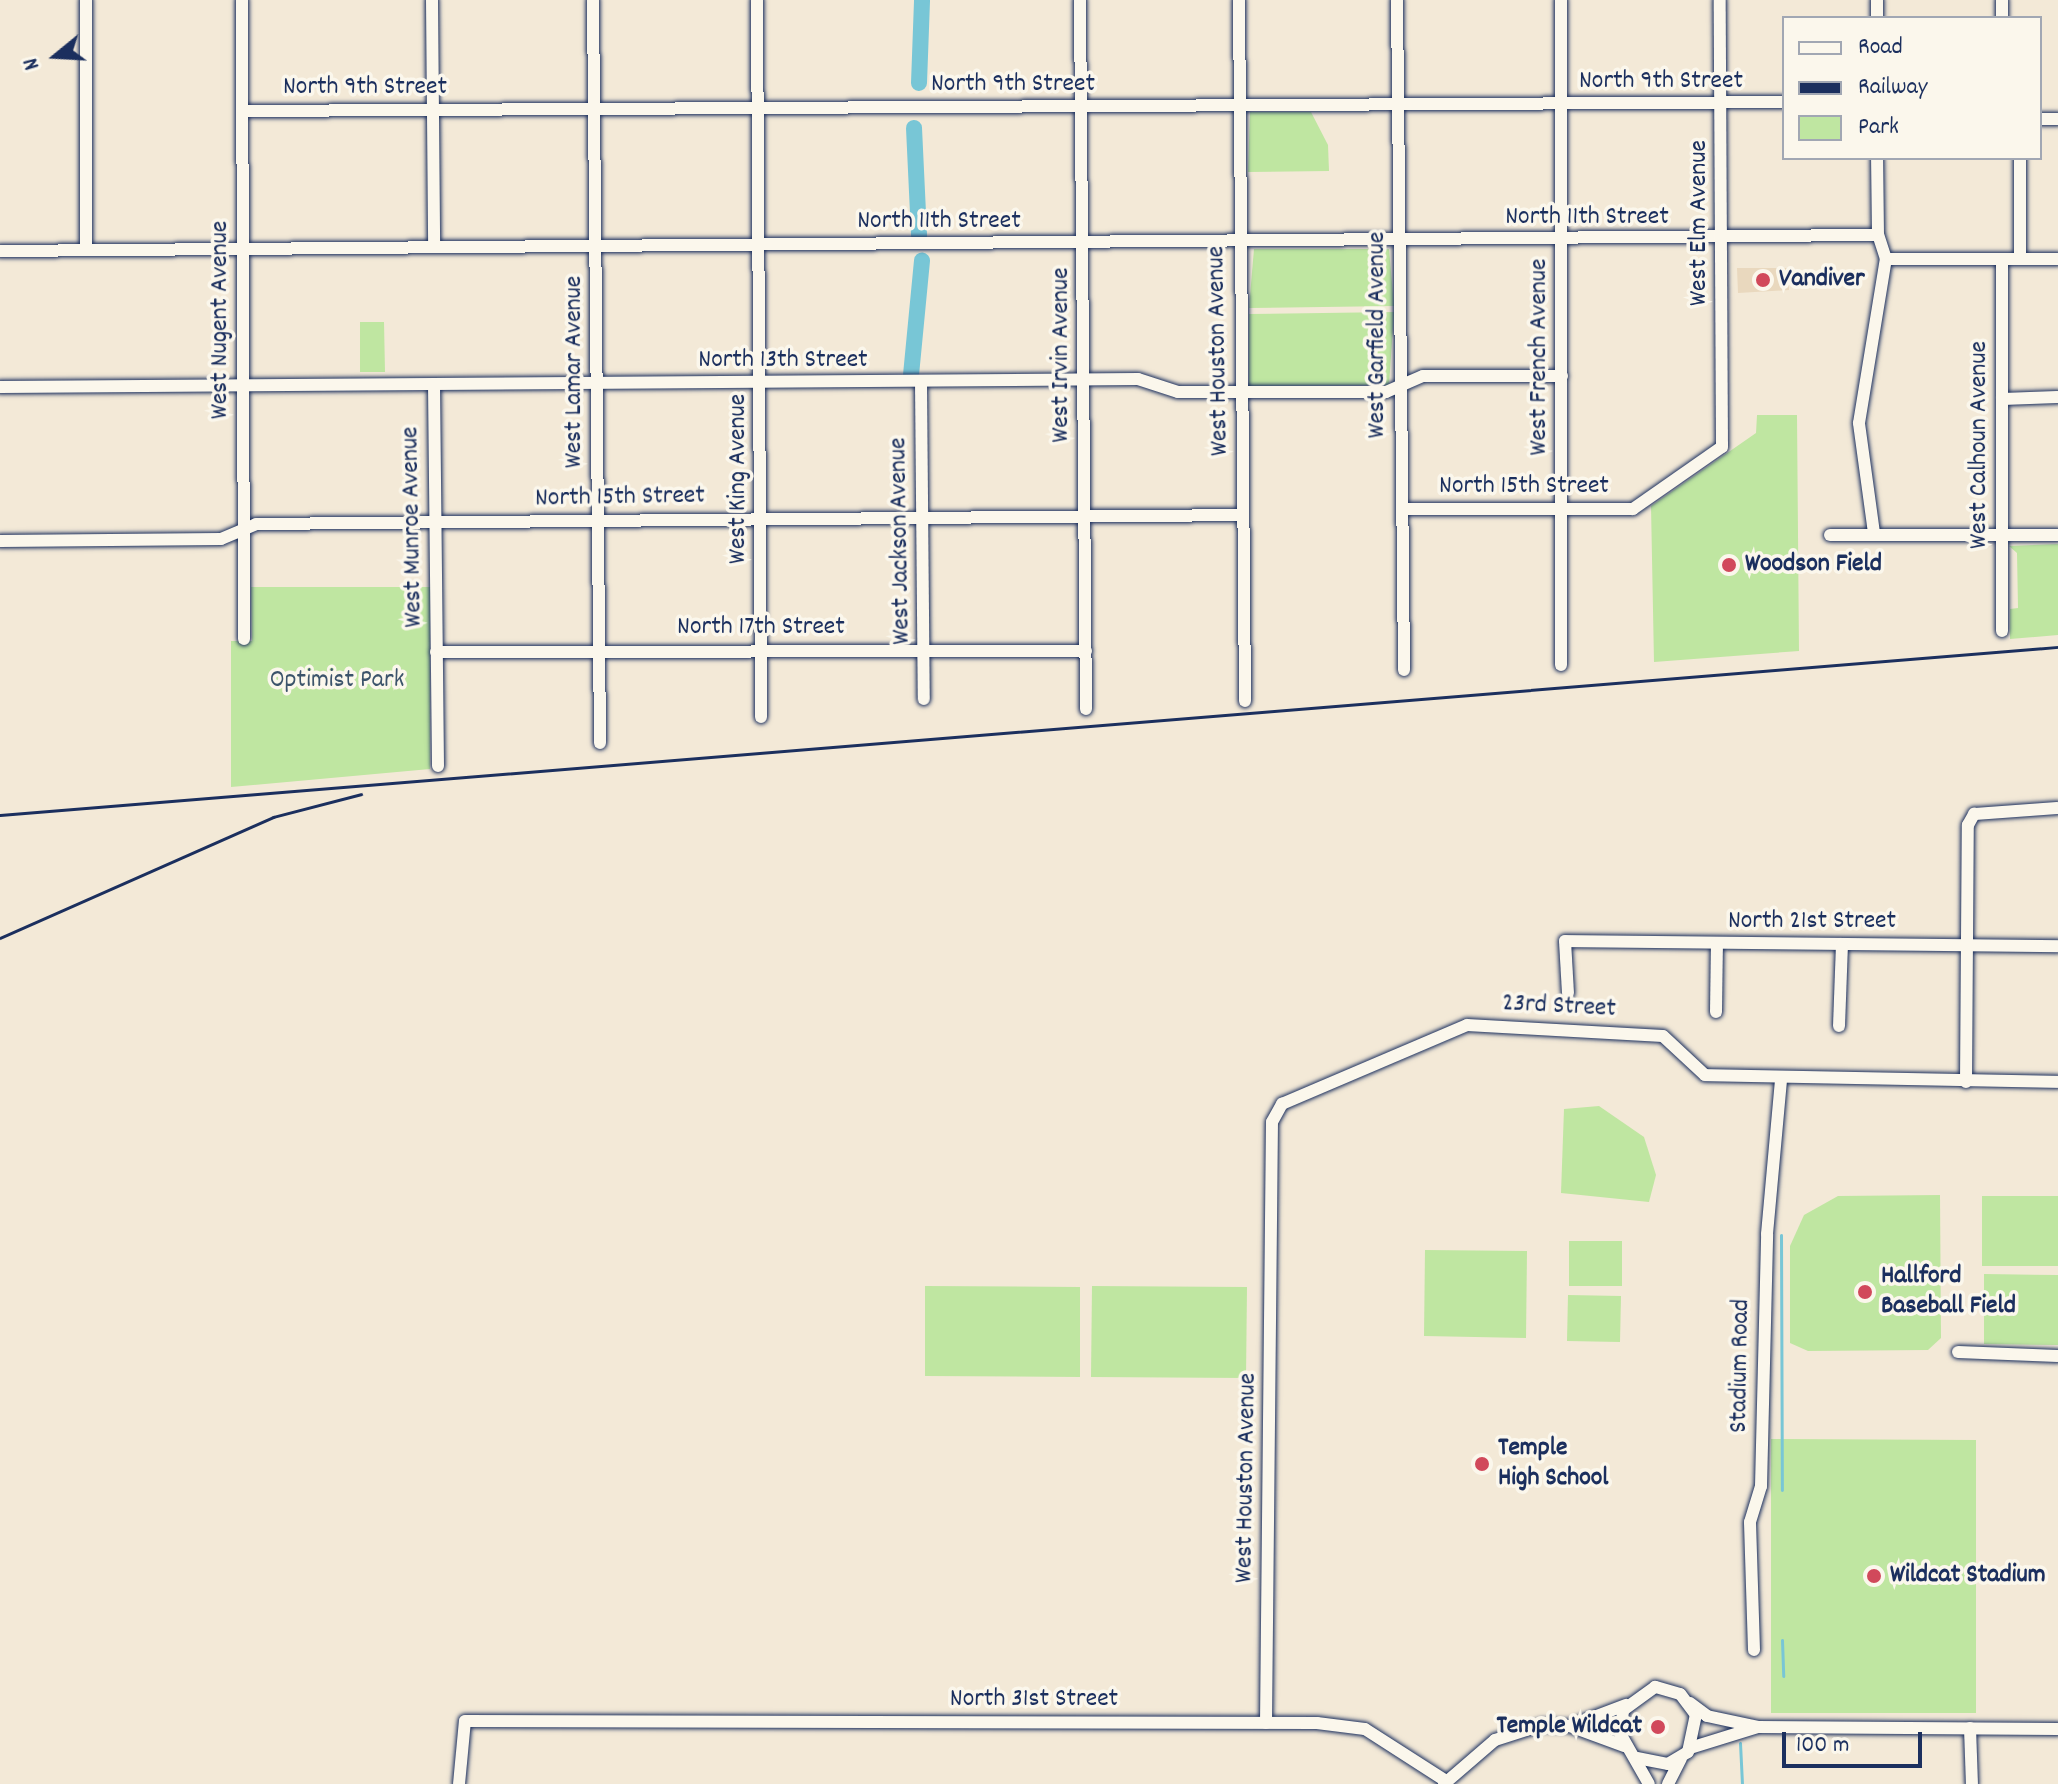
<!DOCTYPE html>
<html>
<head>
<meta charset="utf-8">
<style>
	body { margin:0 }
	#map { position:relative; width:2058px; height:1784px; overflow:hidden; background:#f3e9d7; font-family:Dekko,sans-serif }
	div>[style] { position:absolute }
	[style*='--x'] { left:calc(var(--x)*1px); top:calc(var(--y)*1px); width:calc(var(--w)*1px); rotate:calc(var(--a)*1deg) }
	.built>* { inset:0; background:#e9d8be }
	.green>* { inset:0; background:#bfe6a1 }
	.stream>* { height:3px; margin:-1.5px; padding:0 1.5px; transform-origin:1.5px; border-radius:1.5px; background:#78c6d6 }
	.river>* { height:16px; margin:-8px; padding:0 8px; transform-origin:8px; border-radius:8px; background:#78c6d6 }
	.roads { filter:drop-shadow(0 0 2px #1b2f5e) drop-shadow(0 0 2px #1b2f5e) }
	.minor>* { height:12px; margin:-6px; padding:0 6px; transform-origin:6px; border-radius:6px; background:#fbf7ec }
	.rail>* { height:3px; margin:-1.5px; padding:0 1.5px; transform-origin:1.5px; border-radius:1.5px; background:#1b2f5e }
	.dots>* { width:22px; height:22px; translate:-50% -50%; box-sizing:border-box; border:4px solid #fbf7ec; border-radius:50% }
	span { translate:-50% -50%; white-space:nowrap; text-align:center; line-height:1.15; -webkit-text-stroke:7px #fbf7ec; paint-order:stroke }
	.street-label { font-size:26px; color:#1b2f5e }
	.poi-label { font-size:26px; color:#1b2f5e; font-weight:700 }
	.left { translate:0 -50%; text-align:left }
	.right { translate:-100% -50%; text-align:right }
	.park-label { font-size:26px; color:#3c546b }
	.legend { position:absolute; left:1782px; top:16px; width:260px; height:144px; box-sizing:border-box; background:#fbf7ec; border:2px solid #a1a7b3; margin:0; padding:10px 14px; list-style:none; font-size:24px; color:#1b2f5e }
	.legend li { display:flex; align-items:center; gap:16px; height:40px }
	.legend b { width:40px; border:2px solid #a1a7b3 }
	.north { position:absolute; left:16px; top:16px; width:80px; height:80px; -webkit-text-stroke:6px #fbf7ec; paint-order:stroke; rotate:252deg; font-size:22px; font-weight:700; line-height:32px; text-align:center; color:#1b2f5e }
	.north::after { content:''; display:block; margin:auto; width:28px; height:36px; background:#1b2f5e; clip-path:polygon(50% 0,100% 100%,50% 72%,0 100%) }
	.scale { position:absolute; left:1782px; top:1732px; width:140px; height:36px; box-sizing:border-box; border:4px solid #1b2f5e; border-top:0; padding-left:10px; font-size:24px; line-height:28px; white-space:nowrap; color:#1b2f5e; -webkit-text-stroke:6px #fbf7ec; paint-order:stroke }
</style>
</head>
<body>
<div id="map">
	<div class="built">
		<i style="clip-path:polygon(1737px 268px,1789px 268px,1789px 290px,1738px 293px)"></i>
	</div>
	<div class="green">
		<i style="clip-path:polygon(1250px 112px,1311px 112px,1328px 145px,1329px 171px,1248px 172px)"></i>
		<i style="clip-path:polygon(1254px 249px,1389px 249px,1394px 306px,1249px 308px)"></i>
		<i style="clip-path:polygon(1394px 312px,1389px 385px,1249px 386px,1249px 314px)"></i>
		<i style="clip-path:polygon(360px 322px,384px 322px,385px 372px,360px 372px)"></i>
		<i style="clip-path:polygon(1757px 415px,1797px 415px,1799px 651px,1654px 662px,1651px 506px,1756px 433px)"></i>
		<i style="clip-path:polygon(2058px 544px,2058px 635px,2010px 639px,2010px 609px,2018px 608px,2017px 553px,2009px 546px)"></i>
		<i style="clip-path:polygon(251px 587px,430px 587px,430px 769px,231px 787px,231px 641px,252px 641px)"></i>
		<i style="clip-path:polygon(1599px 1106px,1644px 1137px,1656px 1175px,1649px 1202px,1561px 1193px,1564px 1109px)"></i>
		<i style="clip-path:polygon(1940px 1195px,1941px 1338px,1928px 1350px,1808px 1351px,1790px 1343px,1790px 1246px,1804px 1215px,1838px 1196px)"></i>
		<i style="clip-path:polygon(1982px 1196px,2058px 1196px,2058px 1266px,1982px 1266px)"></i>
		<i style="clip-path:polygon(1569px 1241px,1622px 1241px,1622px 1286px,1569px 1286px)"></i>
		<i style="clip-path:polygon(1425px 1250px,1527px 1251px,1526px 1338px,1424px 1336px)"></i>
		<i style="clip-path:polygon(1984px 1274px,2058px 1275px,2058px 1345px,1984px 1344px)"></i>
		<i style="clip-path:polygon(925px 1286px,1080px 1287px,1080px 1377px,925px 1376px)"></i>
		<i style="clip-path:polygon(1092px 1286px,1247px 1287px,1246px 1378px,1091px 1377px)"></i>
		<i style="clip-path:polygon(1568px 1295px,1621px 1296px,1620px 1342px,1567px 1341px)"></i>
		<i style="clip-path:polygon(1771px 1439px,1976px 1440px,1976px 1713px,1771px 1713px)"></i>
	</div>
	<div class="stream">
		<i style="--x:1781;--y:1235;--w:255;--a:89.8"></i>
		<i style="--x:1782;--y:1640;--w:36;--a:88"></i>
		<i style="--x:1740;--y:1743;--w:41;--a:87.2"></i>
	</div>
	<div class="river">
		<i style="--x:919;--y:83;--w:83;--a:-87.9"></i>
		<i style="--x:914;--y:128;--w:108;--a:87.3"></i>
		<i style="--x:911;--y:375;--w:115;--a:-84.5"></i>
	</div>
	<div class="roads">
		<div class="minor">
			<i style="--x:86;--y:0;--w:250;--a:90"></i>
			<i style="--x:242;--y:0;--w:639;--a:89.82"></i>
			<i style="--x:432;--y:0;--w:244;--a:89.5"></i>
			<i style="--x:593;--y:0;--w:743;--a:89.46"></i>
			<i style="--x:757;--y:0;--w:717;--a:89.68"></i>
			<i style="--x:1080;--y:0;--w:709;--a:89.52"></i>
			<i style="--x:1239;--y:0;--w:701;--a:89.51"></i>
			<i style="--x:1397;--y:0;--w:670;--a:89.4"></i>
			<i style="--x:1561;--y:0;--w:665;--a:90"></i>
			<i style="--x:2002;--y:0;--w:18;--a:90"></i>
			<i style="--x:1877;--y:18;--w:18;--a:-90"></i>
			<i style="--x:243;--y:111;--w:1541;--a:-0.33"></i>
			<i style="--x:2040;--y:119;--w:18;--a:0"></i>
			<i style="--x:0;--y:251;--w:1878;--a:-0.49"></i>
			<i style="--x:1886;--y:259;--w:172;--a:0"></i>
			<i style="--x:2020;--y:259;--w:101;--a:-90"></i>
			<i style="--x:921;--y:383;--w:316;--a:89.5"></i>
			<i style="--x:434;--y:384;--w:382;--a:89.4"></i>
			<i style="--x:0;--y:387;--w:1138;--a:-0.4"></i>
			<i style="--x:1138;--y:379;--w:42;--a:18"></i>
			<i style="--x:1178;--y:392;--w:208;--a:0"></i>
			<i style="--x:1386;--y:392;--w:40;--a:-23.4"></i>
			<i style="--x:1423;--y:376;--w:139;--a:0"></i>
			<i style="--x:2002;--y:399;--w:56;--a:-2"></i>
			<i style="--x:1402;--y:509;--w:231;--a:0"></i>
			<i style="--x:1633;--y:509;--w:108;--a:-34.9"></i>
			<i style="--x:1722;--y:447;--w:447;--a:-90.3"></i>
			<i style="--x:1874;--y:533;--w:111;--a:-97.8"></i>
			<i style="--x:1859;--y:423;--w:166;--a:-80.7"></i>
			<i style="--x:1886;--y:259;--w:25;--a:-108"></i>
			<i style="--x:1878;--y:235;--w:77;--a:-90.7"></i>
			<i style="--x:1830;--y:535;--w:228;--a:0"></i>
			<i style="--x:0;--y:541;--w:221;--a:-0.5"></i>
			<i style="--x:221;--y:539;--w:38;--a:-23"></i>
			<i style="--x:256;--y:524;--w:987;--a:-0.52"></i>
			<i style="--x:2002;--y:631;--w:372;--a:-90"></i>
			<i style="--x:436;--y:652;--w:650;--a:-0.09"></i>
			<i style="--x:1568;--y:993;--w:52;--a:-93.3"></i>
			<i style="--x:1565;--y:941;--w:493;--a:0.6"></i>
			<i style="--x:1716;--y:1012;--w:69;--a:-89.2"></i>
			<i style="--x:1839;--y:1026;--w:82;--a:-87.9"></i>
			<i style="--x:1966;--y:1082;--w:257;--a:-89.6"></i>
			<i style="--x:1968;--y:825;--w:13;--a:-61"></i>
			<i style="--x:1974;--y:814;--w:84;--a:-4.1"></i>
			<i style="--x:1958;--y:1352;--w:100;--a:2.3"></i>
			<i style="--x:1754;--y:1650;--w:128;--a:-91.8"></i>
			<i style="--x:1750;--y:1522;--w:38;--a:-73"></i>
			<i style="--x:1761;--y:1486;--w:252;--a:-88.6"></i>
			<i style="--x:1767;--y:1234;--w:154;--a:-84.8"></i>
			<i style="--x:1690;--y:1703;--w:21;--a:37"></i>
			<i style="--x:1707;--y:1716;--w:52;--a:12.2"></i>
			<i style="--x:1758;--y:1727;--w:300;--a:0.4"></i>
			<i style="--x:1266;--y:1723;--w:601;--a:-89.43"></i>
			<i style="--x:1272;--y:1122;--w:21;--a:-61"></i>
			<i style="--x:1282;--y:1104;--w:201;--a:-23.1"></i>
			<i style="--x:1467;--y:1025;--w:196;--a:3.2"></i>
			<i style="--x:1663;--y:1036;--w:57;--a:42.9"></i>
			<i style="--x:1705;--y:1075;--w:353;--a:1.1"></i>
			<i style="--x:1570;--y:1726;--w:60;--a:-20.6"></i>
			<i style="--x:1970;--y:1728;--w:56;--a:88"></i>
			<i style="--x:1690;--y:1748;--w:71;--a:-17.2"></i>
			<i style="--x:1637;--y:1758;--w:32;--a:11"></i>
			<i style="--x:1668;--y:1764;--w:23;--a:-31"></i>
			<i style="--x:1688;--y:1752;--w:38;--a:-78"></i>
			<i style="--x:1696;--y:1715;--w:26;--a:-127"></i>
			<i style="--x:1680;--y:1694;--w:26;--a:-164"></i>
			<i style="--x:1655;--y:1687;--w:39;--a:144"></i>
			<i style="--x:1623;--y:1710;--w:25;--a:95"></i>
			<i style="--x:1621;--y:1735;--w:56;--a:60.3"></i>
			<i style="--x:459;--y:1784;--w:63;--a:-84.6"></i>
			<i style="--x:465;--y:1721;--w:852;--a:0.13"></i>
			<i style="--x:1317;--y:1723;--w:48;--a:7.1"></i>
			<i style="--x:1365;--y:1729;--w:96;--a:32.7"></i>
			<i style="--x:1444;--y:1784;--w:67;--a:-40.8"></i>
			<i style="--x:1495;--y:1740;--w:49;--a:-17.7"></i>
			<i style="--x:1542;--y:1725;--w:28;--a:2"></i>
			<i style="--x:1570;--y:1726;--w:58;--a:20.3"></i>
			<i style="--x:1668;--y:1784;--w:28;--a:-63"></i>
		</div>
	</div>
	<div class="rail">
		<i style="--x:0;--y:815;--w:2065;--a:-4.67"></i>
		<i style="--x:0;--y:938;--w:299;--a:-23.9"></i>
		<i style="--x:273;--y:817;--w:91;--a:-14.6"></i>
	</div>
	<div class="dots">
		<i style="left:1763px;top:280px;background:#d1495b"></i>
		<i style="left:1729px;top:565px;background:#d1495b"></i>
		<i style="left:1865px;top:1292px;background:#d1495b"></i>
		<i style="left:1482px;top:1464px;background:#d1495b"></i>
		<i style="left:1874px;top:1576px;background:#d1495b"></i>
		<i style="left:1658px;top:1727px;background:#d1495b"></i>
	</div>
	<div class="street-label">
		<span style="left:1661px;top:82px">North 9th Street</span>
		<span style="left:1013px;top:85px">North 9th Street</span>
		<span style="left:365px;top:88px">North 9th Street</span>
		<span style="left:1587px;top:218px">North 11th Street</span>
		<span style="left:939px;top:222px">North 11th Street</span>
		<span style="left:1700px;top:223px;rotate:-90deg">West Elm Avenue</span>
		<span style="left:221px;top:320px;rotate:-90deg">West Nugent Avenue</span>
		<span style="left:1378px;top:335px;rotate:-90deg">West Garfield Avenue</span>
		<span style="left:1219px;top:351px;rotate:-91deg">West Houston Avenue</span>
		<span style="left:1062px;top:355px;rotate:-90deg">West Irvin Avenue</span>
		<span style="left:1540px;top:357px;rotate:-90deg">West French Avenue</span>
		<span style="left:783px;top:361px">North 13th Street</span>
		<span style="left:575px;top:372px;rotate:-90deg">West Lamar Avenue</span>
		<span style="left:1980px;top:445px;rotate:-90deg">West Calhoun Avenue</span>
		<span style="left:739px;top:479px;rotate:-90deg">West King Avenue</span>
		<span style="left:1524px;top:487px">North 15th Street</span>
		<span style="left:620px;top:498px;rotate:-1deg">North 15th Street</span>
		<span style="left:413px;top:527px;rotate:-91deg">West Munroe Avenue</span>
		<span style="left:901px;top:541px;rotate:-91deg">West Jackson Avenue</span>
		<span style="left:761px;top:628px">North 17th Street</span>
		<span style="left:1812px;top:922px">North 21st Street</span>
		<span style="left:1559px;top:1007px;rotate:3deg">23rd Street</span>
		<span style="left:1741px;top:1366px;rotate:-89deg">Stadium Road</span>
		<span style="left:1247px;top:1478px;rotate:-89deg">West Houston Avenue</span>
		<span style="left:1034px;top:1700px">North 31st Street</span>
	</div>
	<div class="poi-label">
		<span class="left" style="left:1779px;top:280px">Vandiver</span>
		<span class="left" style="left:1745px;top:565px">Woodson Field</span>
		<span class="left" style="left:1881px;top:1292px">Hallford<br>Baseball Field</span>
		<span class="left" style="left:1498px;top:1464px">Temple<br>High School</span>
		<span class="left" style="left:1890px;top:1576px">Wildcat Stadium</span>
		<span class="right" style="left:1642px;top:1727px">Temple Wildcat</span>
	</div>
	<div class="park-label">
		<span style="left:337px;top:681px">Optimist Park</span>
	</div>
	<ul class="legend">
	<li><b style="height:10px;background:#fbf7ec"></b>Road</li>
	<li><b style="height:10px;background:#1b2f5e"></b>Railway</li>
	<li><b style="height:22px;background:#bfe6a1"></b>Park</li>
	</ul>
	<div class="north">N</div>
	<div class="scale">100 m</div>
</div>
</body>
</html>
